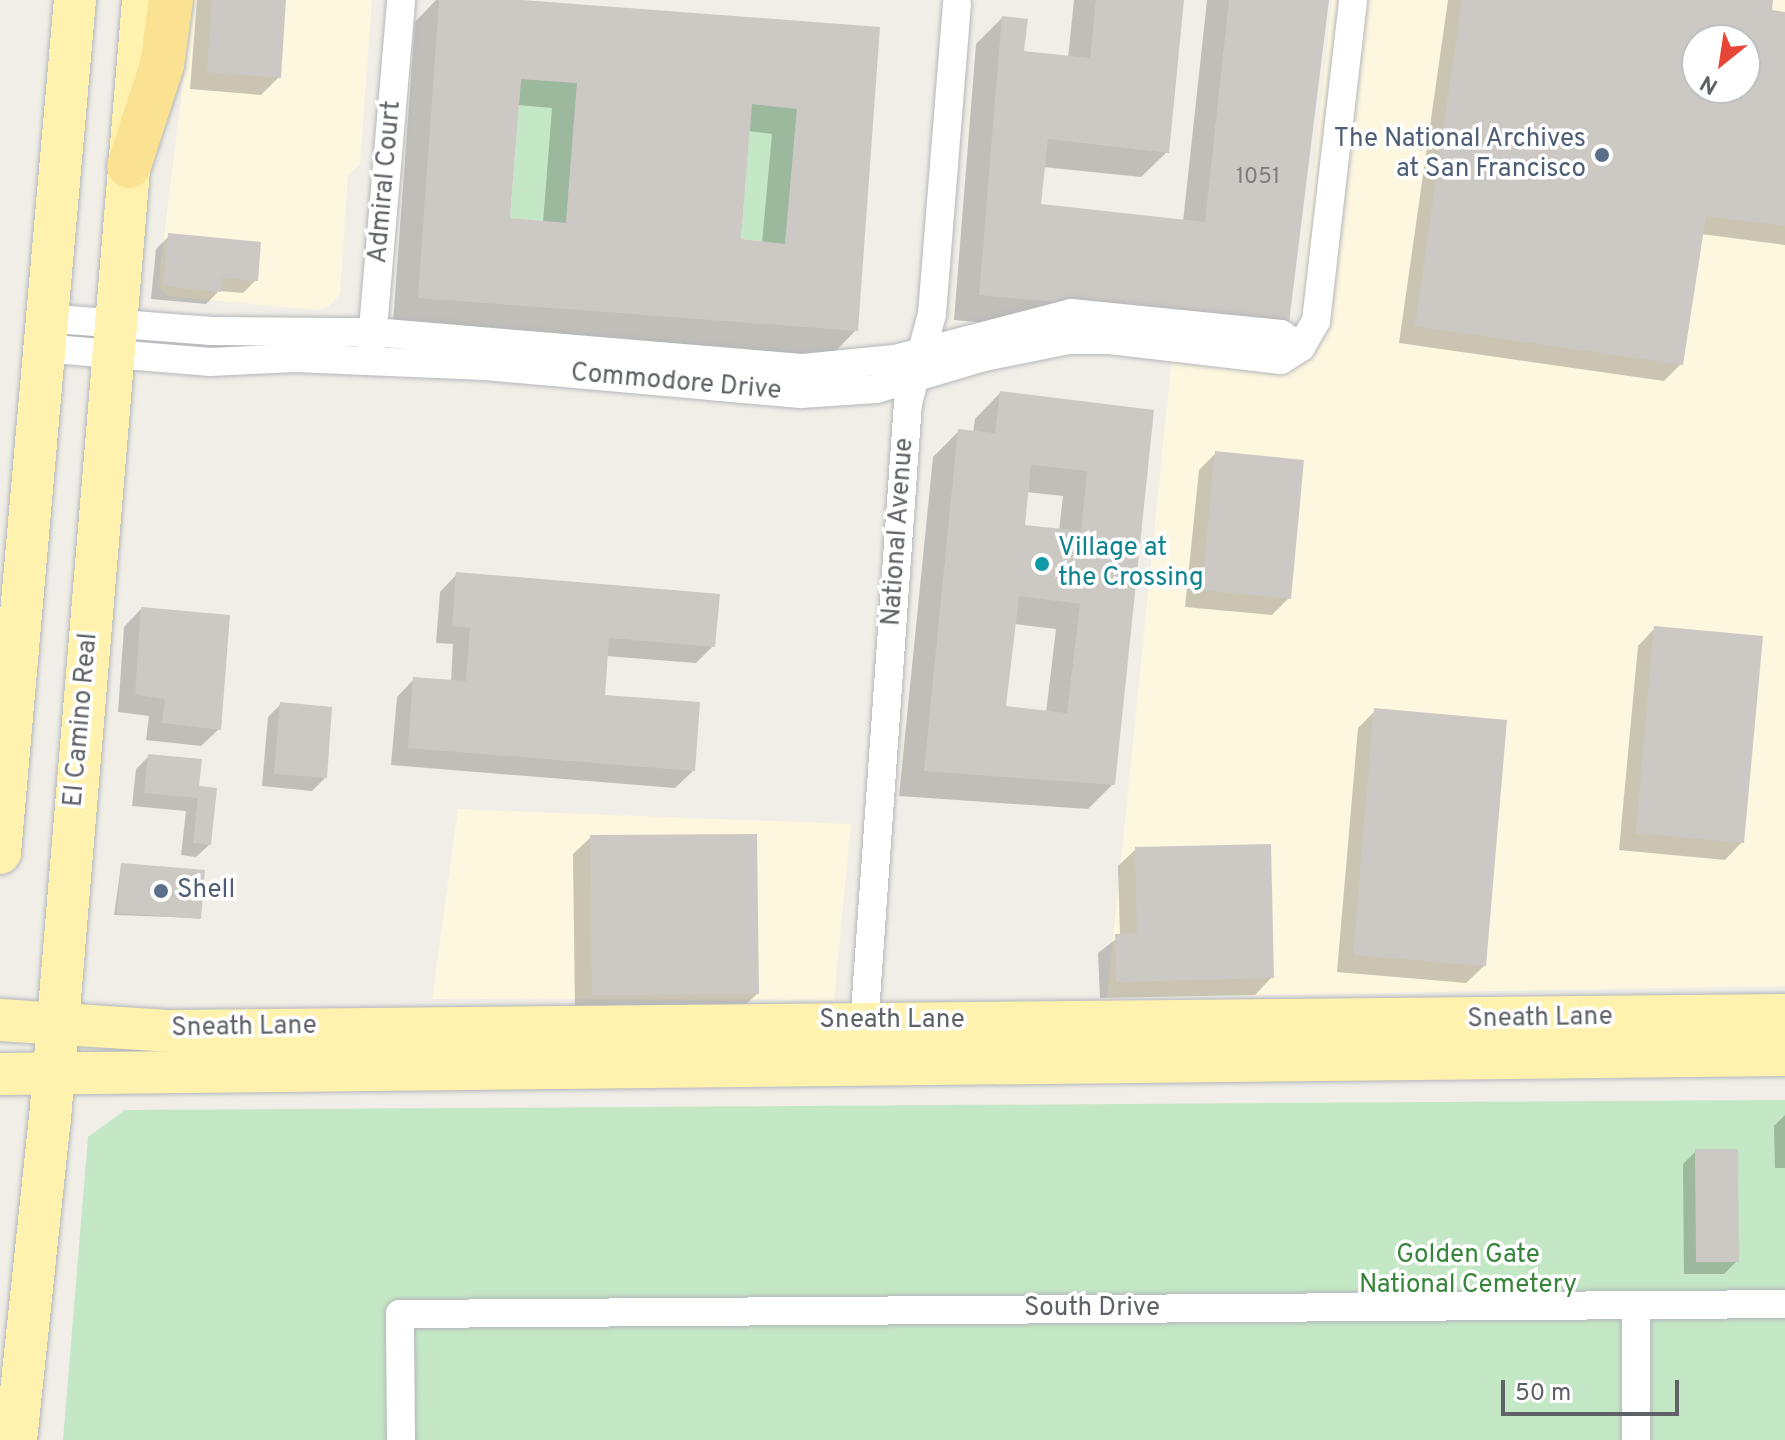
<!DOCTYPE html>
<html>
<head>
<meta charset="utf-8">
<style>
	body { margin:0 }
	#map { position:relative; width:1785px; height:1440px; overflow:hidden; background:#f0eee7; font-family:Overpass,sans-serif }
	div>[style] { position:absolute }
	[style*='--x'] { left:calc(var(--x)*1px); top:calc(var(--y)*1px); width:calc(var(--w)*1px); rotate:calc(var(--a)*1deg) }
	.commercial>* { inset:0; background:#fdf7df }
	.green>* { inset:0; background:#c4e7c5 }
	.shadow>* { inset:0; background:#0003 }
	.building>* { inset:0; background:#ccc9c4 }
	.roads { filter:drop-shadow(0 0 2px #b4b7bb) drop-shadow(0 0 2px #b4b7bb) }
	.street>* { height:28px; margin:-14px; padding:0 14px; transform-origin:14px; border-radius:14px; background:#fff }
	.primary>* { height:42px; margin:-21px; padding:0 21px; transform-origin:21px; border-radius:21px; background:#fef2ae }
	.highway>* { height:44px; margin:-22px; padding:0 22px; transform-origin:22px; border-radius:22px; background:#fbe293 }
	.dots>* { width:22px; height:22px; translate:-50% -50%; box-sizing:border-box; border:4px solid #fff; border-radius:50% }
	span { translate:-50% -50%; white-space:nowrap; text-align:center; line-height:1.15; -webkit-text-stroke:7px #fff; paint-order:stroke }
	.number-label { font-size:22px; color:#7a7c7e }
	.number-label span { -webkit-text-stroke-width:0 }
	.service-label { font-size:26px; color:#4e5e75 }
	.right { translate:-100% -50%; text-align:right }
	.left { translate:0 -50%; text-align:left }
	.street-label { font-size:26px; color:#5e6267 }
	.culture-label { font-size:26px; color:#0d838f }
	.park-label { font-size:26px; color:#37853b }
	.north { position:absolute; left:1681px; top:24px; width:80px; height:80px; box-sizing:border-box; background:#fff; border:2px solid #bfc0c2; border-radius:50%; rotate:210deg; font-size:22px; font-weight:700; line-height:32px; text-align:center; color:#5e6267 }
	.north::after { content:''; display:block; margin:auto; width:28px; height:36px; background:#e74536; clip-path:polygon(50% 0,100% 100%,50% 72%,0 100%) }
	.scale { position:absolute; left:1501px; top:1380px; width:178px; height:36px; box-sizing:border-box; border:4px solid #5e6267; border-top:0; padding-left:10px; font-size:24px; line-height:28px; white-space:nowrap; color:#5e6267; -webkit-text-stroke:6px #fff; paint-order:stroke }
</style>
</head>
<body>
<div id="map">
	<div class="commercial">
		<i style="clip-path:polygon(193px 0,372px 0,360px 164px,348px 175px,340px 294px,328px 307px,315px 310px,168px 296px,158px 286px)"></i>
		<i style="clip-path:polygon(evenodd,1332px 0,1785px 0,1785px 986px,1107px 998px,1176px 316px,1297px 334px,1332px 0,1697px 40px,1745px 40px,1745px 88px,1697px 88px,1697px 40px)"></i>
		<i style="clip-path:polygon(458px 809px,851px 824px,834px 1000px,432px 999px)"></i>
	</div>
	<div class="green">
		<i style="clip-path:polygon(521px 79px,577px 83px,566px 223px,510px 218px)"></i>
		<i style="clip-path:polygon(752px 104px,797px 109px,785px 244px,741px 239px)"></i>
		<i style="clip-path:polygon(1785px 1100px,1785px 1440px,63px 1440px,88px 1137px,125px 1110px)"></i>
	</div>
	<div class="shadow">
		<i style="clip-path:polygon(197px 0,284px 0,279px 77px,261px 95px,190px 89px)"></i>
		<i style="clip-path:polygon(evenodd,436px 0,878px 28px,856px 330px,831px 356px,393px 323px,415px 22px,436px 0,517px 105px,552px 108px,543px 223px,508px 220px,517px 105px,436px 0,748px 131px,772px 134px,762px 243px,739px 241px,748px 131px)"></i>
		<i style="clip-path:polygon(1074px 0,1182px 0,1167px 152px,1141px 177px,1043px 167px,1039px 206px,1183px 222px,1207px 0,1327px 0,1261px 348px,954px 320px,976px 44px,1002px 18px,1022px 53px,1068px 58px)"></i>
		<i style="clip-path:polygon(evenodd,1448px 0,1771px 0,1770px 12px,1785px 14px,1785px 245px,1701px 234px,1681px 364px,1664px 381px,1399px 343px,1448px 0,1697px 40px,1745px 40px,1745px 88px,1697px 88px,1697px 40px)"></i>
		<i style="clip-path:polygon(169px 236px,256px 280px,243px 293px,219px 291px,206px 304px,151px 299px,156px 249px)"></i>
		<i style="clip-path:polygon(evenodd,1000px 393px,1152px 412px,1113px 784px,1088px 809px,899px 796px,933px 457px,959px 431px,973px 433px,975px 419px,1000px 393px,1026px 492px,1063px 496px,1059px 531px,1022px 527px,1026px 492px,1000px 393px,1014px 624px,1056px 629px,1046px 713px,1004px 708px,1014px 624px)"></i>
		<i style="clip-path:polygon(1216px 453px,1289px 598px,1272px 615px,1185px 607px,1199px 470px)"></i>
		<i style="clip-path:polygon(457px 574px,713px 646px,696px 663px,606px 656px,603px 696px,693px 771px,675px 788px,391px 765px,397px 697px,414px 679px,451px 682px,453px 644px,436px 643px,440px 592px)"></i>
		<i style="clip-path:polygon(141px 609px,219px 729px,201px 746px,146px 740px,149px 716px,118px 712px,124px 627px)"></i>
		<i style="clip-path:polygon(1655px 628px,1742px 842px,1725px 860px,1619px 850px,1638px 646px)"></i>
		<i style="clip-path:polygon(281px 704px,325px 778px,312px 791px,262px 786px,268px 717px)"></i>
		<i style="clip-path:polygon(1375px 711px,1484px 966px,1466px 983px,1337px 972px,1358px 728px)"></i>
		<i style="clip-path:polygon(149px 756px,197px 788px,210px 844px,196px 857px,181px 855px,186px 811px,132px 806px,136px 769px)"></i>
		<i style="clip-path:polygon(591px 837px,757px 994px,739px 1011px,575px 1012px,573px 854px)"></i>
		<i style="clip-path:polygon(1136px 849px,1272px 977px,1255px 995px,1100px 998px,1098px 953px,1120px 936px,1118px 866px)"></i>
		<i style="clip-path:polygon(121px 866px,199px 918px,114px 915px)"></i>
		<i style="clip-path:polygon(1785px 1115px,1785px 1168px,1775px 1168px,1774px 1126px)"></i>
		<i style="clip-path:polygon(1696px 1151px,1737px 1261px,1724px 1274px,1684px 1274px,1683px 1164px)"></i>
	</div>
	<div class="building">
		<i style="clip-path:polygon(212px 0,286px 0,281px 78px,207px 72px)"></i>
		<i style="clip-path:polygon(evenodd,439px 0,522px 0,880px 27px,858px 331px,418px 298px,439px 0,521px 79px,577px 83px,566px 223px,510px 218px,521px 79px,439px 0,752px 104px,797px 109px,785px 244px,741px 239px,752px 104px)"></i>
		<i style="clip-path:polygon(1096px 0,1184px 0,1169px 153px,1048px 139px,1041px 204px,1205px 222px,1229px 0,1329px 0,1289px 323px,979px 295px,1002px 16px,1028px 19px,1024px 51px,1090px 58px)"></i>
		<i style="clip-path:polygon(evenodd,1462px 0,1773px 0,1772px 10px,1785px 12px,1785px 226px,1706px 216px,1683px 365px,1415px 326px,1462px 0,1697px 40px,1745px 40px,1745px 88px,1697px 88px,1697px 40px)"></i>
		<i style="clip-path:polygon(168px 233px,261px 242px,258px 281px,222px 278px,221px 292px,163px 286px)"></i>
		<i style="clip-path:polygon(evenodd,1000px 391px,1154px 410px,1115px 785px,924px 771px,958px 429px,995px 433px,1000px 391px,1031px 465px,1087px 471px,1081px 531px,1025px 525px,1031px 465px,1000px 391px,1019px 596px,1080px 604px,1067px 713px,1006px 706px,1019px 596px)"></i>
		<i style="clip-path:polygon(1215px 451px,1304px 460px,1291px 599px,1202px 590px)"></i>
		<i style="clip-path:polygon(456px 572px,720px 594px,715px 647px,609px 638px,605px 695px,700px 702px,695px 771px,408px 748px,413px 677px,466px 681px,470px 628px,452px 626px)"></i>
		<i style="clip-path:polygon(141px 607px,230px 615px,221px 730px,162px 723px,165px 699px,135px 695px)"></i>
		<i style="clip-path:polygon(1654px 626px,1763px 636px,1744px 843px,1636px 833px)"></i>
		<i style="clip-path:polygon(280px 702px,332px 707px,327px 778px,274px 774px)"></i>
		<i style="clip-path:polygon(1374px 708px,1507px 720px,1486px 966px,1353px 955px)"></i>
		<i style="clip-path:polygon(148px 754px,202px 759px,199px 786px,217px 788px,211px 845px,193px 843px,198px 798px,144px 793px)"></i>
		<i style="clip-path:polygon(757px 834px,759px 994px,592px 995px,590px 835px)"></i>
		<i style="clip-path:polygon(1271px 844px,1274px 978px,1116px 982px,1115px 934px,1137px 933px,1135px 847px)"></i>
		<i style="clip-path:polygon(121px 863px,205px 870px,201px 919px,117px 913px)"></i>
		<i style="clip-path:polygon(1695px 1149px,1738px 1149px,1739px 1262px,1696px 1262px)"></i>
	</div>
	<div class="roads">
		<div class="street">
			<i style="--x:43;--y:318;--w:169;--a:4.4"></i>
			<i style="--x:211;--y:331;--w:162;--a:0.4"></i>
			<i style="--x:373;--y:332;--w:432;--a:4.8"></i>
			<i style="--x:803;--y:368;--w:92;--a:-5.6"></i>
			<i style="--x:895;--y:359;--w:182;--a:-14.6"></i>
			<i style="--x:1071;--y:313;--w:211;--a:5.7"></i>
			<i style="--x:1281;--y:334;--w:24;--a:33"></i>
			<i style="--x:41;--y:348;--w:170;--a:4.7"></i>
			<i style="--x:210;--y:362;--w:85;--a:-2.7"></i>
			<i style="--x:295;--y:358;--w:190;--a:2.4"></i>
			<i style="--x:485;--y:366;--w:317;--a:5.1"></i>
			<i style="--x:801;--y:394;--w:75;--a:-3.8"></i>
			<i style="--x:876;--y:389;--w:113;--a:-16.5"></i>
			<i style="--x:984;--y:357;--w:86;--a:-11.4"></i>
			<i style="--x:1068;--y:340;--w:42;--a:0"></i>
			<i style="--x:1110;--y:340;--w:172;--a:6.7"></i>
			<i style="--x:1281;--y:360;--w:24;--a:-33"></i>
			<i style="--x:1301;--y:347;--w:30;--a:-60"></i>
			<i style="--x:1316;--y:321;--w:323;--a:-83.4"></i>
			<i style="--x:371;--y:352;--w:353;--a:-85.1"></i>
			<i style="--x:863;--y:1041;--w:640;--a:-85.97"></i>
			<i style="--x:908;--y:403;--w:92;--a:-74.9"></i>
			<i style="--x:932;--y:314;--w:311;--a:-85.4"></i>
			<i style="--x:1636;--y:1305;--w:135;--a:90"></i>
			<i style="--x:401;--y:1440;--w:126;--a:-90.5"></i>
			<i style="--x:400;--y:1314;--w:1385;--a:-0.41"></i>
		</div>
		<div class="primary">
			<i style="--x:0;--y:853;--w:856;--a:-84.98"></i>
			<i style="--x:0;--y:1020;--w:172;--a:3.7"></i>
			<i style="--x:172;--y:1031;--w:1613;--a:-0.57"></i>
			<i style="--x:0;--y:1074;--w:1785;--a:-0.61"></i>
			<i style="--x:16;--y:1440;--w:324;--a:-84"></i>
			<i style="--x:50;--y:1118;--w:1122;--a:-85.24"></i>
		</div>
		<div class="highway">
			<i style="--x:129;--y:166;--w:106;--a:-71.9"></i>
			<i style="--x:162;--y:65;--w:66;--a:-82.1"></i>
		</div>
	</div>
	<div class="dots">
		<i style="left:1602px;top:155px;background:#5c6f8a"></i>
		<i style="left:1042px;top:564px;background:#0f9aa8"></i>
		<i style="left:161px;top:891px;background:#5c6f8a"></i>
	</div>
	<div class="number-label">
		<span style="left:1258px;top:178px">1051</span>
	</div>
	<div class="service-label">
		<span class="right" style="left:1586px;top:155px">The National Archives<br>at San Francisco</span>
		<span class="left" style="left:177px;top:891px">Shell</span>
	</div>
	<div class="street-label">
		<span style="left:386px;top:182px;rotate:-85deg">Admiral Court</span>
		<span style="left:676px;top:383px;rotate:5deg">Commodore Drive</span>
		<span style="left:899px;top:532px;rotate:-86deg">National Avenue</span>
		<span style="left:82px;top:720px;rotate:-85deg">El Camino Real</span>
		<span style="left:1540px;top:1019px;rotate:-1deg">Sneath Lane</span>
		<span style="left:892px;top:1021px">Sneath Lane</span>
		<span style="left:244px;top:1028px;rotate:-1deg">Sneath Lane</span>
		<span style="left:1092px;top:1309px">South Drive</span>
	</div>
	<div class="culture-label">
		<span class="left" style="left:1058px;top:564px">Village at<br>the Crossing</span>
	</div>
	<div class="park-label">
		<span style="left:1468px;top:1271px">Golden Gate<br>National Cemetery</span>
	</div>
	<div class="north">N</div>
	<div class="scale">50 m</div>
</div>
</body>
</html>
